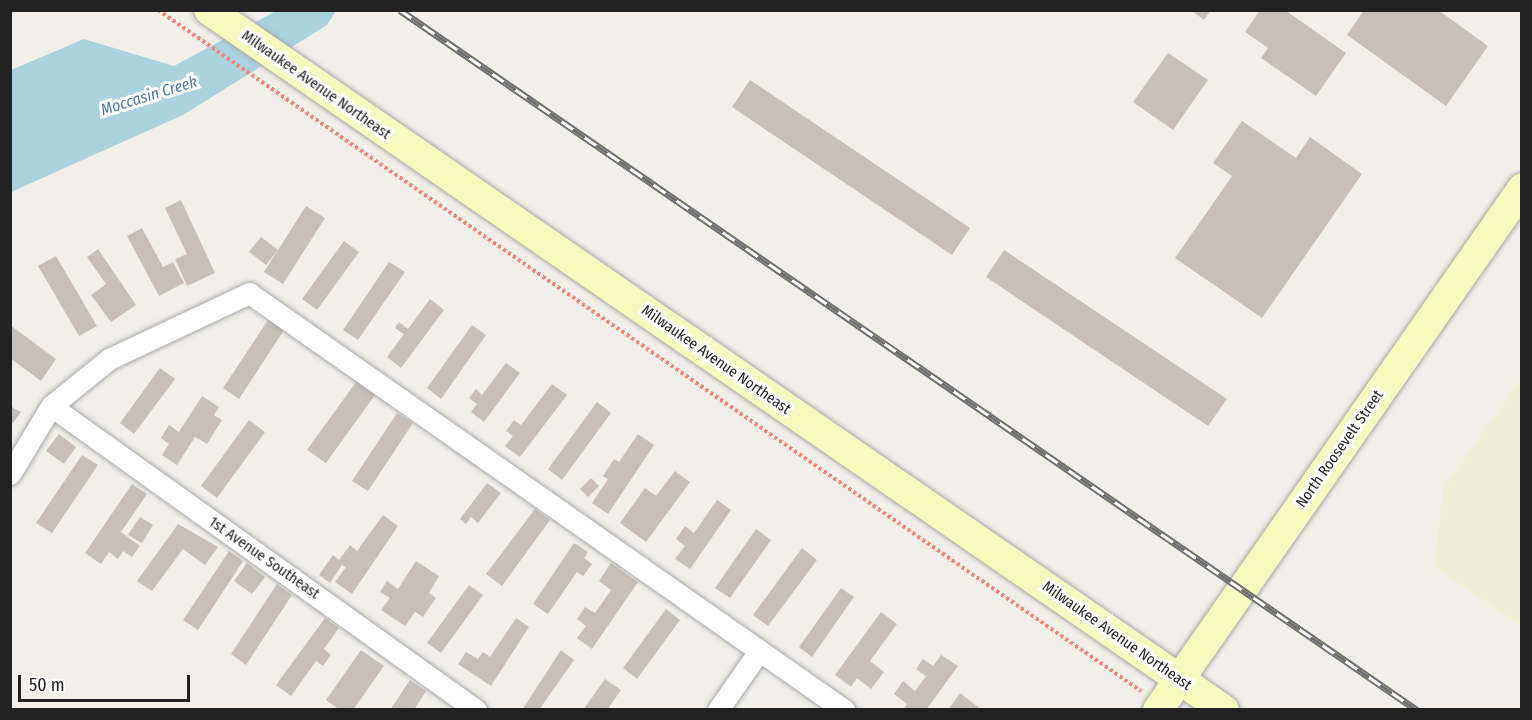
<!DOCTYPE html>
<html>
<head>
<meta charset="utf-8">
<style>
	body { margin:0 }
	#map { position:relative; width:1532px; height:720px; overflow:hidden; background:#f2efe9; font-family:"Fira Sans Condensed",sans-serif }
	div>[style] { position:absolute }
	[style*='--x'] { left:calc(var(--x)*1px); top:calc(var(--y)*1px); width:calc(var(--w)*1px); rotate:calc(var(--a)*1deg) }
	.farmland>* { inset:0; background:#eef0d5 }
	.water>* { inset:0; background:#aad3df }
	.building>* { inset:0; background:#c7bfb8 }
	.path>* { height:4px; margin-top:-2px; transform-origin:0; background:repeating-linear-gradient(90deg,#fa8072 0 3px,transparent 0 6px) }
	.roads { filter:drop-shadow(0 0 2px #a9a9a9) drop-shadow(0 0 2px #a9a9a9) }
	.street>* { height:21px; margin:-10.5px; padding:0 10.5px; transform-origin:10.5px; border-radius:10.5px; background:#fff }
	.secondary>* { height:30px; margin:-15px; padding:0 15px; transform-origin:15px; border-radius:15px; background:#f7fabf }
	.rail>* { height:7px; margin-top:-3.5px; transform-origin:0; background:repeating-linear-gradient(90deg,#fff 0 14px,#707070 0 28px); box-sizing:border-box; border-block:2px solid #707070 }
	span { translate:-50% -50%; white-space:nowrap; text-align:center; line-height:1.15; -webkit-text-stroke:6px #fff; paint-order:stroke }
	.street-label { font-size:15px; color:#222 }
	.water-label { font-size:16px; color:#4a7aab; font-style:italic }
	.frame { position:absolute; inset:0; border:12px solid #222; pointer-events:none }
	.scale { position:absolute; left:18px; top:675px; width:172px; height:27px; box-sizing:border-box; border:3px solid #222; border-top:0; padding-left:8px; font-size:18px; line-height:21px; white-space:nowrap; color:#222; -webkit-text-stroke:4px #fff; paint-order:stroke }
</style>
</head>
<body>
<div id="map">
	<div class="farmland">
		<i style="clip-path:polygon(1521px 379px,1521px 626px,1435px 567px,1443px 489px)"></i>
	</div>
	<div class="water">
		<i style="clip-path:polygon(276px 11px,336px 11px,327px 25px,183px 115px,11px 192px,11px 70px,84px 39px,174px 66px)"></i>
	</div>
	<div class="building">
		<i style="clip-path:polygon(1191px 10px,1211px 10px,1204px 20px)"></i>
		<i style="clip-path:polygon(1260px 10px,1285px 10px,1346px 53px,1316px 96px,1261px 58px,1268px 48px,1245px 32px)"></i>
		<i style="clip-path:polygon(1364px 10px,1438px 10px,1488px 46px,1446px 106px,1347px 35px)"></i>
		<i style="clip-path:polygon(1168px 53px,1208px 80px,1173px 130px,1133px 102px)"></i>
		<i style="clip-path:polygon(750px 80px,970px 228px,952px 255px,732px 107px)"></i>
		<i style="clip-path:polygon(1242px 121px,1296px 158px,1310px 137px,1362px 174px,1262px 318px,1175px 258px,1232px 176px,1213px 163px)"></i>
		<i style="clip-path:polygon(181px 200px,215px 273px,187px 286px,175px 259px,187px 254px,165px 208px)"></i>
		<i style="clip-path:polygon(306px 206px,325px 218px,283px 284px,264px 272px)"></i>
		<i style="clip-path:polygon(142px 228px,163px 267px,173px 262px,184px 283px,159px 296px,127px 236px)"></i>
		<i style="clip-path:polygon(261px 237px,278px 250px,266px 265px,249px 252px)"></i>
		<i style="clip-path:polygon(344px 241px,359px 252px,317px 310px,302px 299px)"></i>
		<i style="clip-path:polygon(98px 249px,136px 305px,111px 322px,91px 295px,106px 284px,87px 257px)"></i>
		<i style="clip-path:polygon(1004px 250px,1227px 399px,1208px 426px,986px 277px)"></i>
		<i style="clip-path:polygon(56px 256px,97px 326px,79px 336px,38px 266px)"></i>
		<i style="clip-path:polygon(389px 262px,405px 272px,358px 340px,343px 330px)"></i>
		<i style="clip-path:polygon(430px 299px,444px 310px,401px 368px,387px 357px,404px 334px,395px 328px,399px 322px,408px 329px)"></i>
		<i style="clip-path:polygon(268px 320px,284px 330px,239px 399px,223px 388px)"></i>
		<i style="clip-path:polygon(10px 325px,56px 359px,41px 381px,10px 358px)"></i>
		<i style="clip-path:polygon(472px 325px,486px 335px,441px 399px,427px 388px)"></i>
		<i style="clip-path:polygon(506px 363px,520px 373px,484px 422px,471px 412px,477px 404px,469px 398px,476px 389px,482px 395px)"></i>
		<i style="clip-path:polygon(160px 368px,175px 379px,134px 434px,120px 423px)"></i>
		<i style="clip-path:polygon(356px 382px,375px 395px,326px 463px,307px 450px)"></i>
		<i style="clip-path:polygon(552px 384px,567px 395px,520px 457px,505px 446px,513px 436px,506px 431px,514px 420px,521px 425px)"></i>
		<i style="clip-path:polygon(202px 396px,219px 407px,214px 415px,222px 420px,207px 444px,195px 437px,177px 465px,162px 455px,169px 444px,161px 438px,169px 425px,179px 432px)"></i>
		<i style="clip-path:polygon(597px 402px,611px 413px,562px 480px,548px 469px)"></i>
		<i style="clip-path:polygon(10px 406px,21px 412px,10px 427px)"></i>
		<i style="clip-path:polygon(397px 413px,413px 423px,368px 491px,352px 481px)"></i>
		<i style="clip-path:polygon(249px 420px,265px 432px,217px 498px,201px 486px)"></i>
		<i style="clip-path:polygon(59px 434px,76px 447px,64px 464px,46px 451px)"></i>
		<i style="clip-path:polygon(638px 434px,654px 445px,608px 514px,592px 503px,608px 479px,603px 476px,614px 459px,619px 462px)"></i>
		<i style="clip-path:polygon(82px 455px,98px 465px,52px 533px,36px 523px)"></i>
		<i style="clip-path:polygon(675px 471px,690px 482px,646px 542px,620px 523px,645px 488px,656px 496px)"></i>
		<i style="clip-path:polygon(591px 478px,599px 486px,588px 497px,580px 489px)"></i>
		<i style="clip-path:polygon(487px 483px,501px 493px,478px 523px,471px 517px,466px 524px,460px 519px)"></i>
		<i style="clip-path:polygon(132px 484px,147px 494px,121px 532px,140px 546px,132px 557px,123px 551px,118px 559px,109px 552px,101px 564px,85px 553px)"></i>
		<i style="clip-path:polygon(717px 500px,731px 510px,690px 569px,675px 559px,685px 546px,676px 539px,685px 526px,694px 533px)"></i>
		<i style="clip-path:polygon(535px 509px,550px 520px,502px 586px,486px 574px)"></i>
		<i style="clip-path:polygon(383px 515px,398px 526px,352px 594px,335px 582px,346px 567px,342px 565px,330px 583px,319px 575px,333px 555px,339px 560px,350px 545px,357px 551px)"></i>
		<i style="clip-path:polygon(140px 517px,153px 525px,142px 543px,128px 535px)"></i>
		<i style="clip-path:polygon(178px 524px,218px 547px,205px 565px,183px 549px,152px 591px,137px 581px)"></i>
		<i style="clip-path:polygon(756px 529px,771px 540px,730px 598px,715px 588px)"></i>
		<i style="clip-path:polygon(574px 543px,588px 552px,584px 558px,592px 564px,583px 576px,577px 572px,548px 614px,533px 604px)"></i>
		<i style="clip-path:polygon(802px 548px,817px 560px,768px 626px,753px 615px)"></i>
		<i style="clip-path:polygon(229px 551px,243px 561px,198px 630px,183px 620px)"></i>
		<i style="clip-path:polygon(416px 561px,439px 576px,429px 593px,436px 598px,423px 617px,415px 612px,405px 626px,381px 610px,390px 598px,380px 592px,387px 581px,398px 589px)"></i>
		<i style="clip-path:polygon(247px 563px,265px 577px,252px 594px,234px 581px)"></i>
		<i style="clip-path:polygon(611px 563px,638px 582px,592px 649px,577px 638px,586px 626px,577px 619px,585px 607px,595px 613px,611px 590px,599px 581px)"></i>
		<i style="clip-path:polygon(277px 584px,292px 595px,246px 665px,231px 654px)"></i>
		<i style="clip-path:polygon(469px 585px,483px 595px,441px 653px,427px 643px)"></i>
		<i style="clip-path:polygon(841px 588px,854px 597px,812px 657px,799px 647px)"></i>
		<i style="clip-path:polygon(666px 609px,680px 620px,637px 679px,623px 668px)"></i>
		<i style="clip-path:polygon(881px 612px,897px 624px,870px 661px,884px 672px,871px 689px,857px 678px,851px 687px,835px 675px)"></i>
		<i style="clip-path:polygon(325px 618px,339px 628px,324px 649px,331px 655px,323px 666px,316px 661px,291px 696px,276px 685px)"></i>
		<i style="clip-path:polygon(516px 618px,529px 627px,491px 686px,458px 664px,466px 652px,478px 659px,483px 652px,490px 657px)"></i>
		<i style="clip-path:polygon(361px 650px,384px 666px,353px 710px,340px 710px,326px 700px)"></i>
		<i style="clip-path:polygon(561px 650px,574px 660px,539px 710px,522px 710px)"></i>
		<i style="clip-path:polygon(941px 655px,958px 666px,926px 710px,903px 710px,907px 704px,894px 694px,903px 681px,915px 691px,926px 676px,916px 669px,923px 659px,933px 666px)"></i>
		<i style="clip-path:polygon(605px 679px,621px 690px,607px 710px,583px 710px)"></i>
		<i style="clip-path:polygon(410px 680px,426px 691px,414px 710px,390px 710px)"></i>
		<i style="clip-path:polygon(960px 693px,982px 710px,948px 710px)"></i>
	</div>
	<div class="path">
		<i style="--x:158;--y:10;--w:1196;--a:34.71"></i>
		<i style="--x:10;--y:12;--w:3;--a:-45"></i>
	</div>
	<div class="roads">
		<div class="street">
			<i style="--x:51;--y:406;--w:523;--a:35.58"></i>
			<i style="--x:10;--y:474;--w:79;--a:-58.9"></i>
			<i style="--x:51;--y:406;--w:75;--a:-39"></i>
			<i style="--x:109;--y:359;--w:155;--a:-25.2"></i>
			<i style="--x:249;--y:293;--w:727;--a:35.02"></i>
			<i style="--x:718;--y:710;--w:72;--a:-55.2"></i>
		</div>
		<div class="secondary">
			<i style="--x:209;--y:10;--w:1233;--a:34.59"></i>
			<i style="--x:1158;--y:710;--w:636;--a:-55.06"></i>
		</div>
	</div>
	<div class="rail">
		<i style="--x:400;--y:10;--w:1235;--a:34.54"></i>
	</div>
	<div class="street-label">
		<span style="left:316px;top:85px;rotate:35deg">Milwaukee Avenue Northeast</span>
		<span style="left:716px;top:360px;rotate:35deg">Milwaukee Avenue Northeast</span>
		<span style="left:1340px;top:449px;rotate:-55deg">North Roosevelt Street</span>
		<span style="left:264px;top:558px;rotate:35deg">1st Avenue Southeast</span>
		<span style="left:1117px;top:636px;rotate:35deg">Milwaukee Avenue Northeast</span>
	</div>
	<div class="water-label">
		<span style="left:149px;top:96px;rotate:-17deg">Moccasin Creek</span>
	</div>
	<div class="frame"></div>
	<div class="scale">50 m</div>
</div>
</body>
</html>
